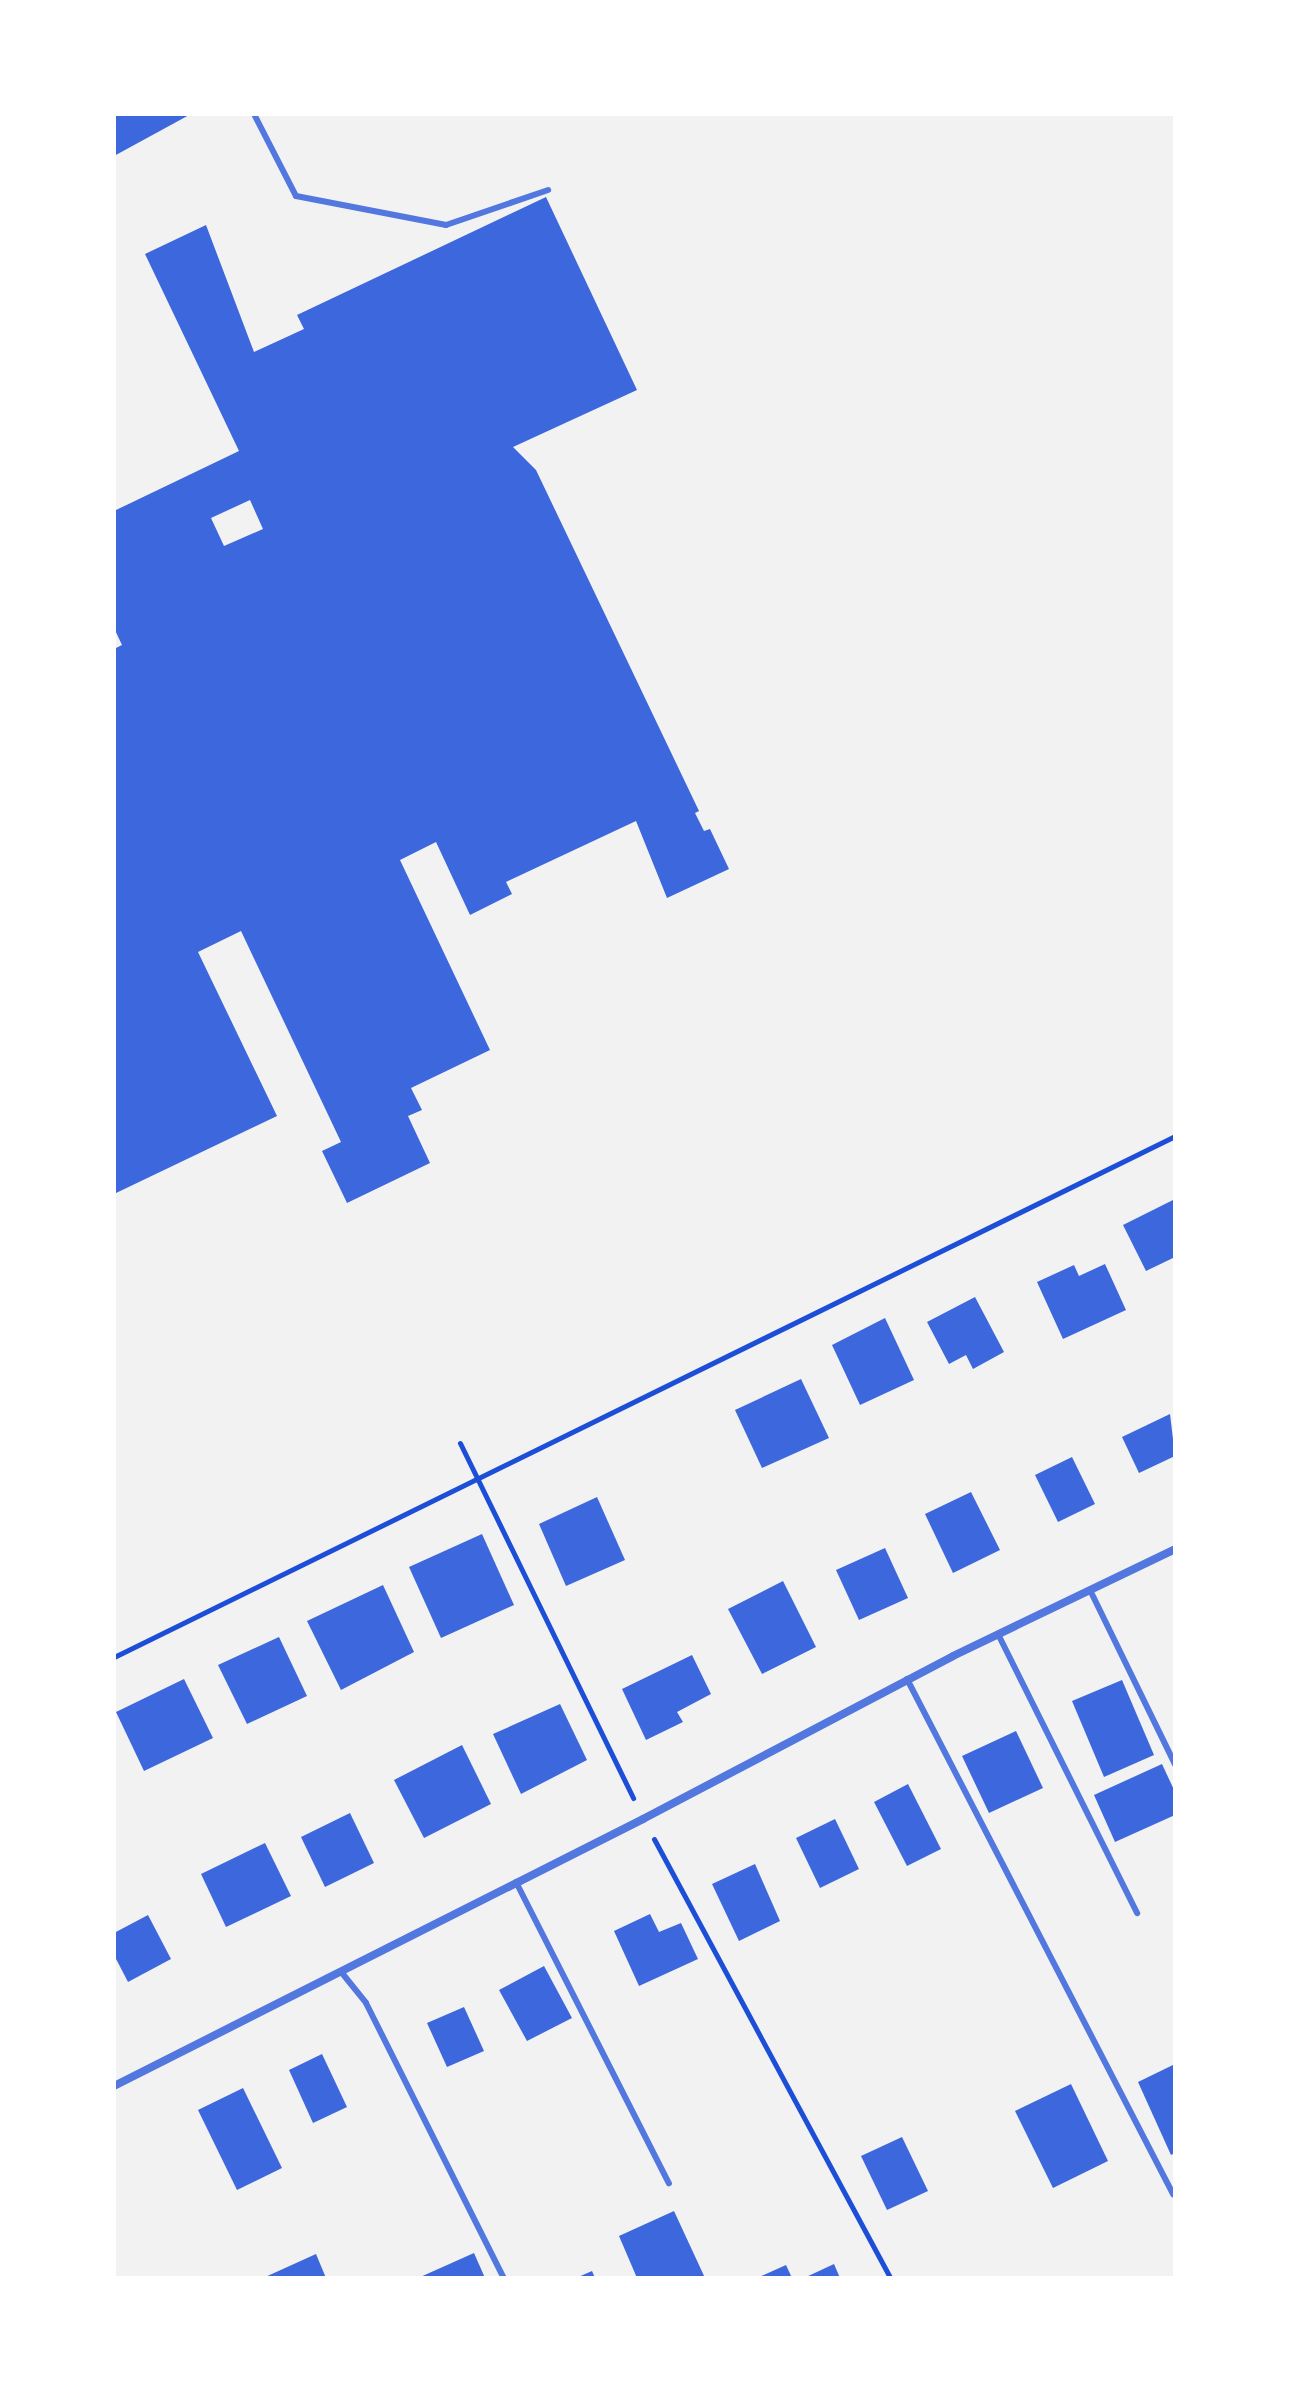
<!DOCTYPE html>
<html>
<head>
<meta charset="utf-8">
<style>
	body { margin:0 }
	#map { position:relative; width:1289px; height:2392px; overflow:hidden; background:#f2f2f2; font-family:"Alegreya Sans",sans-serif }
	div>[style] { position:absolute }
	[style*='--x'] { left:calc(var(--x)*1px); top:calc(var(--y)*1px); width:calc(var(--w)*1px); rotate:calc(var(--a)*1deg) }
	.building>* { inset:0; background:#3d67dc }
	.path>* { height:5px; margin:-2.5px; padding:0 2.5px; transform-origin:2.5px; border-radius:2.5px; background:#1d4ed8 }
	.service>* { height:6px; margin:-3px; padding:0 3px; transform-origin:3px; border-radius:3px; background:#5277de }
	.minor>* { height:8px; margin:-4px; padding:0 4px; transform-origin:4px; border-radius:4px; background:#5277de }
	span { translate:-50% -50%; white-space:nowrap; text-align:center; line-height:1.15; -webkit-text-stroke:8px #fff; paint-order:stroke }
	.frame { position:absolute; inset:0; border:116px solid #fff; pointer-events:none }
</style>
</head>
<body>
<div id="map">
	<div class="building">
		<i style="clip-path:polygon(114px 114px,191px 114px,114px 156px)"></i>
		<i style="clip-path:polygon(evenodd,546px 197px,637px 390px,513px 447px,536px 470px,699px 811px,695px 813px,704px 831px,710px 829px,729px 869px,667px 898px,636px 821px,506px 882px,512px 894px,470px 915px,436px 842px,400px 860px,490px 1050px,411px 1088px,422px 1110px,408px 1116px,430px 1163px,347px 1203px,322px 1151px,341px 1142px,241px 931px,198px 952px,277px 1116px,114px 1194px,114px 649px,122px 645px,114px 628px,114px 511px,239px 451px,145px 254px,206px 225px,254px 352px,304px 329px,297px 315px,546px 197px,250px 500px,263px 529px,224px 546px,211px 518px,250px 500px)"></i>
		<i style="clip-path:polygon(1175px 1199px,1175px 1257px,1146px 1271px,1123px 1225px)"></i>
		<i style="clip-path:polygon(1105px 1264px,1126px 1310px,1063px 1339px,1037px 1282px,1074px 1265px,1079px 1276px)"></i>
		<i style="clip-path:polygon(975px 1297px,1004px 1352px,973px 1369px,966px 1355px,949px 1364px,927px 1322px)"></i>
		<i style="clip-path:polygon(885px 1318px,914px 1380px,860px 1405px,832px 1345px)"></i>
		<i style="clip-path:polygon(801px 1379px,829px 1438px,762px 1468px,735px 1410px)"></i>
		<i style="clip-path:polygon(1170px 1414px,1175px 1456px,1139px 1473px,1122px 1437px)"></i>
		<i style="clip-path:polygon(1072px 1457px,1095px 1504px,1058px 1522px,1035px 1475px)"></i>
		<i style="clip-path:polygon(971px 1492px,1000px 1550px,953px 1573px,925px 1514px)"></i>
		<i style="clip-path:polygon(597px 1497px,625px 1560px,566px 1586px,539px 1524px)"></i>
		<i style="clip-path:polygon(482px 1534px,514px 1605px,441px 1638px,409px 1567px)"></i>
		<i style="clip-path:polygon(885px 1548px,908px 1598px,859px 1620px,836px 1570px)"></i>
		<i style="clip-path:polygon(783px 1581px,816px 1647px,762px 1674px,728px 1609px)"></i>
		<i style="clip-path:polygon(383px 1585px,414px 1652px,341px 1690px,307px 1621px)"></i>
		<i style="clip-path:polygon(279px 1637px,307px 1696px,247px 1724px,218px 1665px)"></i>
		<i style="clip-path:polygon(692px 1655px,711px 1694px,677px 1712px,683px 1722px,646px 1740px,622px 1689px)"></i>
		<i style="clip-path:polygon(184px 1679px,213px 1738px,144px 1771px,116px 1712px)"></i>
		<i style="clip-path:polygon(1122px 1680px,1154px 1755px,1104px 1777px,1072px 1701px)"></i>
		<i style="clip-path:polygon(560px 1704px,587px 1760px,521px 1794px,493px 1734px)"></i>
		<i style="clip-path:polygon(1016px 1731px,1043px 1788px,989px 1813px,962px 1756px)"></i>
		<i style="clip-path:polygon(462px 1745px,491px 1804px,424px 1838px,394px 1780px)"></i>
		<i style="clip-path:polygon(1162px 1764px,1175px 1792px,1175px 1815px,1115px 1842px,1094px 1795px)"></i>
		<i style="clip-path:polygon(908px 1784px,941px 1849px,907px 1866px,874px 1802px)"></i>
		<i style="clip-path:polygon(350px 1813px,374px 1863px,325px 1887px,301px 1837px)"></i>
		<i style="clip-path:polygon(835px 1819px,859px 1869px,820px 1888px,796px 1838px)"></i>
		<i style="clip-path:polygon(265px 1843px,291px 1896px,226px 1927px,201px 1874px)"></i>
		<i style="clip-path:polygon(755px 1864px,780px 1921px,739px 1941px,712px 1884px)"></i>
		<i style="clip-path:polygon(650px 1914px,659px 1932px,681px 1923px,698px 1959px,639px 1986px,614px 1931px)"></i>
		<i style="clip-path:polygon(148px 1915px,171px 1959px,128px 1982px,114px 1955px,114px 1933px)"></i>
		<i style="clip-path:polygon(544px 1966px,572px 2018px,527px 2041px,499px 1990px)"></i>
		<i style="clip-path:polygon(464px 2007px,484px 2051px,447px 2067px,427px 2023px)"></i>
		<i style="clip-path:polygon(322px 2054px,347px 2107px,313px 2123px,289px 2070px)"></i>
		<i style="clip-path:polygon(1175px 2064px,1175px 2153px,1171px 2155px,1138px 2082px)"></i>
		<i style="clip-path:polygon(1071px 2084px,1108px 2161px,1053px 2188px,1015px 2111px)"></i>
		<i style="clip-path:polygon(243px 2088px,282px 2168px,237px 2190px,198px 2110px)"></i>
		<i style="clip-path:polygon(902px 2137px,928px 2191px,887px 2210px,861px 2156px)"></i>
		<i style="clip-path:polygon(674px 2211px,705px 2278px,637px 2278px,619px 2236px)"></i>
		<i style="clip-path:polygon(474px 2253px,485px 2278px,418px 2278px)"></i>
		<i style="clip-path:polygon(316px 2254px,326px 2278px,263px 2278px)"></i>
		<i style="clip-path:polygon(834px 2264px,840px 2278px,804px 2278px)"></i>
		<i style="clip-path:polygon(786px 2265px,792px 2278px,757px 2278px)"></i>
		<i style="clip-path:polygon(592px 2271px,595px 2278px,576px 2278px)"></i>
	</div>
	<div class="path">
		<i style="--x:460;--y:1443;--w:395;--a:64"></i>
		<i style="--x:114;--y:1657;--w:1182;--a:-26.15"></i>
		<i style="--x:654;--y:1839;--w:498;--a:61.7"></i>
	</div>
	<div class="service">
		<i style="--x:254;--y:114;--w:92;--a:62.9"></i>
		<i style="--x:296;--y:196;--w:153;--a:10.9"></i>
		<i style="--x:446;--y:225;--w:108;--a:-18.9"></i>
		<i style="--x:1090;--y:1590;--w:194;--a:64"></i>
		<i style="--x:998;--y:1634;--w:312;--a:63.5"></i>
		<i style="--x:907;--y:1679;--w:580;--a:62.68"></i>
		<i style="--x:516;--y:1882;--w:338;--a:63.1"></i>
		<i style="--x:342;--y:1973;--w:38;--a:51"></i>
		<i style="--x:366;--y:2003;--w:308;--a:63.4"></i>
	</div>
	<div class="minor">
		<i style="--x:114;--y:2086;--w:593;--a:-26.78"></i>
		<i style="--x:643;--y:1819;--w:350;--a:-27.7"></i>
		<i style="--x:953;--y:1656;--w:246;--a:-25.7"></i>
	</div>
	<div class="frame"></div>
</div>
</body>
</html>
